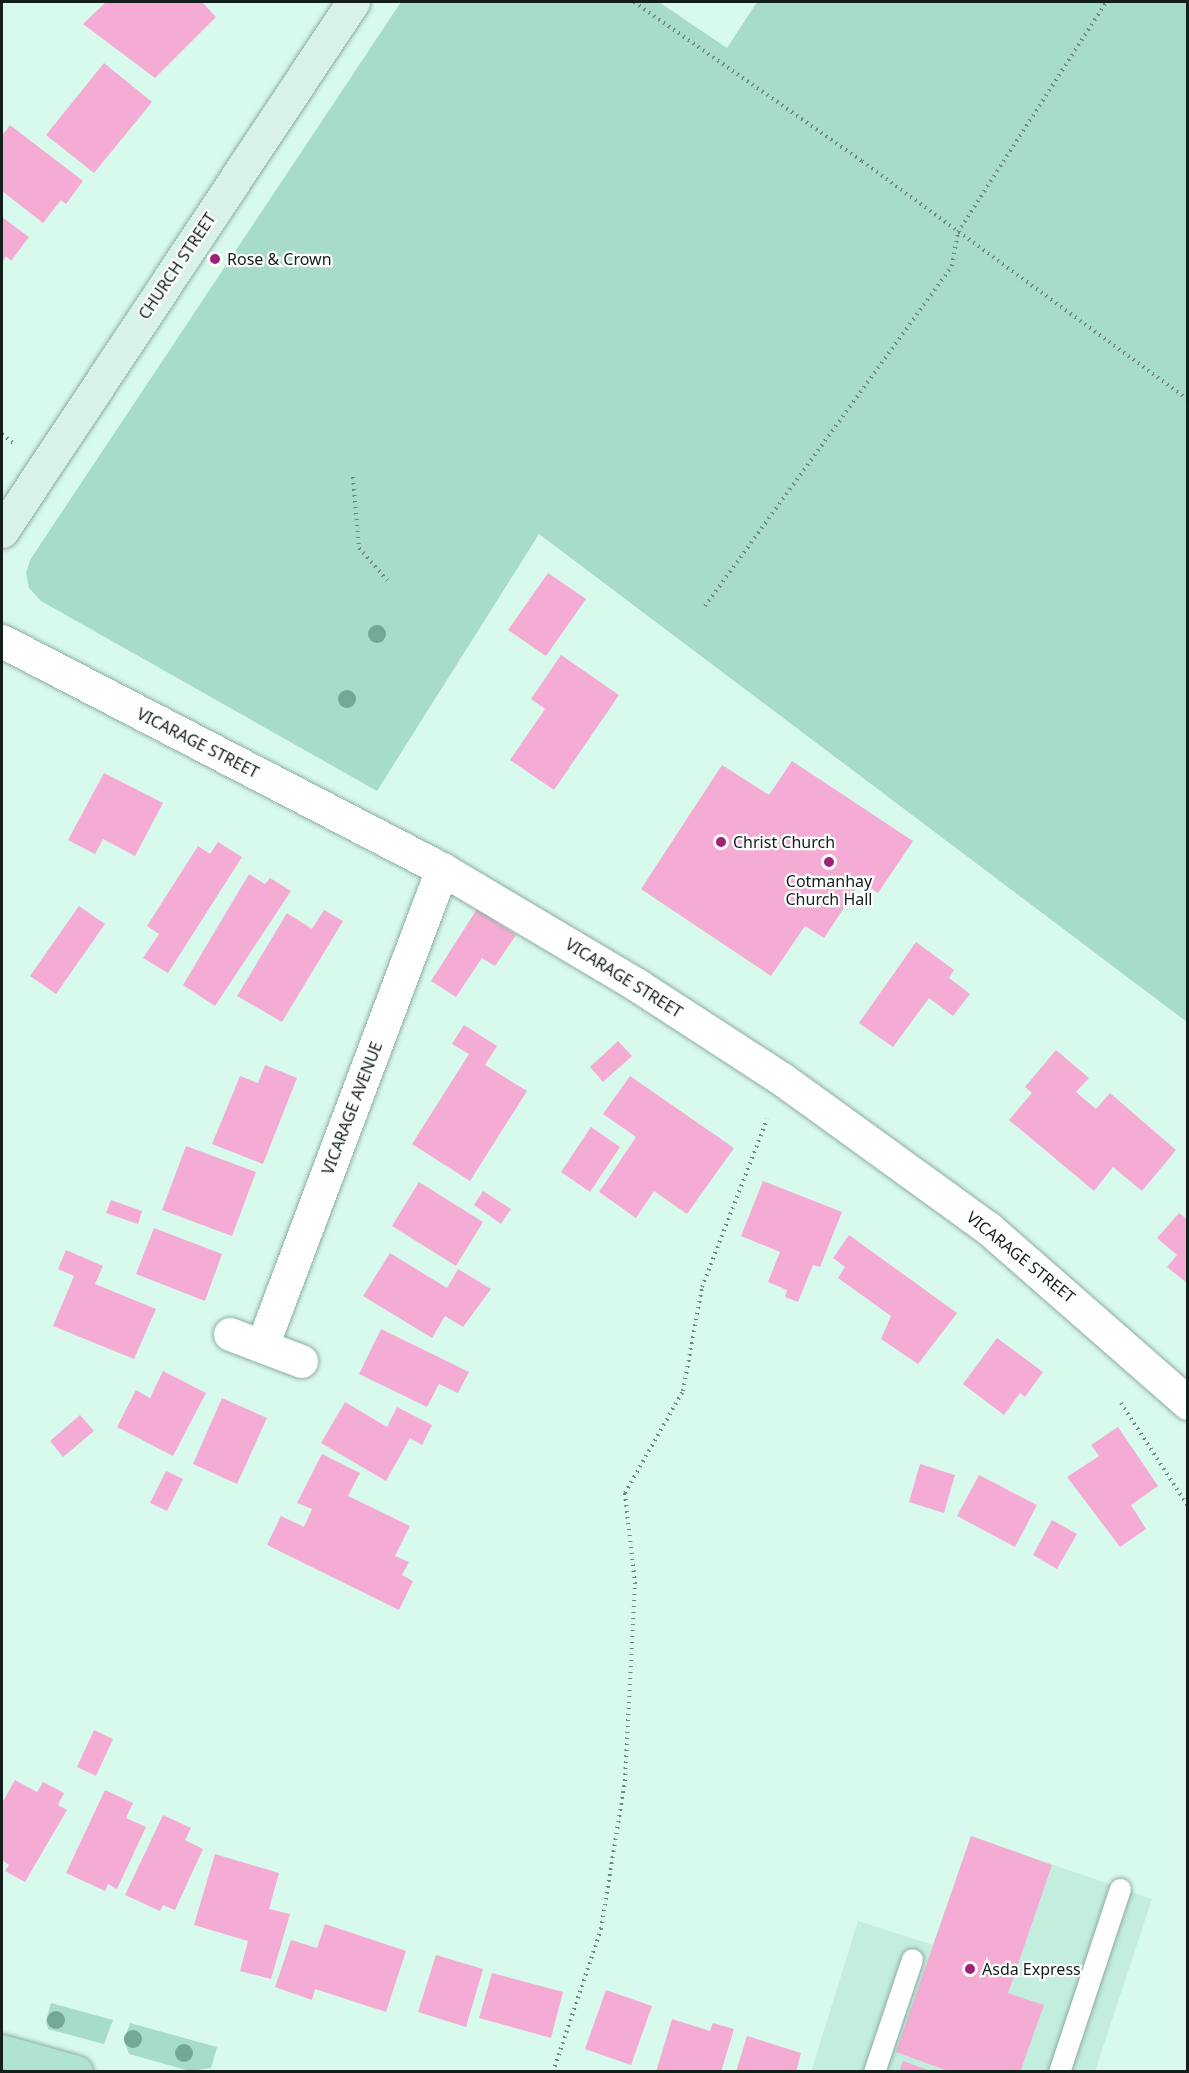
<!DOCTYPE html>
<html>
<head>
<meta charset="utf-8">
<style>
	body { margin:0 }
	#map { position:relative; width:1189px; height:2073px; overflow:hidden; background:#d8faed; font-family:"Noto Sans",sans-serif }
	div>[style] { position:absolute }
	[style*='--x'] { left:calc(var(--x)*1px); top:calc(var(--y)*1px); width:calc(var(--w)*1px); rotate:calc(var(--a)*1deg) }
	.built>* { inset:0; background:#c3eede }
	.green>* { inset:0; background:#a7dcc9 }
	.building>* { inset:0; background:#f5acd4 }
	.path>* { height:4px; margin-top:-2px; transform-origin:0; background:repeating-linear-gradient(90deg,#70877e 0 1.5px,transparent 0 6px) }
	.roads { filter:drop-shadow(0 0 2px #8dada1) drop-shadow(0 0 2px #8dada1) }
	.lane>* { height:21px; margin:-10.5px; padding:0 10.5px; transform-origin:10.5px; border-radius:10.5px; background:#fff }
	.street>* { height:33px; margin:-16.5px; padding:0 16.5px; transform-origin:16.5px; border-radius:16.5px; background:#fff }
	.secondary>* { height:33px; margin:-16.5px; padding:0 16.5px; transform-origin:16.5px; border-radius:16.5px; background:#d8f1e9 }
	.primary>* { height:33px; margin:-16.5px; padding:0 16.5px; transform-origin:16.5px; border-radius:16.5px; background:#b0e3d3 }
	.trees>* { width:18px; height:18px; margin:-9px; border-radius:50%; background:#71a897 }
	.dots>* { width:16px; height:16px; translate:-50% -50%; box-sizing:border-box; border:3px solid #fefefe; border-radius:50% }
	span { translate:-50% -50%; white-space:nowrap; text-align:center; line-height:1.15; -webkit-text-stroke:4.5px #fefefe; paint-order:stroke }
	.poi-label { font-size:16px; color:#121f1a }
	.left { translate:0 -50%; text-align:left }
	.street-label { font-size:16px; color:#121f1a }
	.frame { position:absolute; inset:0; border:3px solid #121f1a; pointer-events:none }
</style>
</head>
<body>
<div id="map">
	<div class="built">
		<i style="clip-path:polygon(971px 1836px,1152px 1899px,1095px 2071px,811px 2072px,858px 1921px,933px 1945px)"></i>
	</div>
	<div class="green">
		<i style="clip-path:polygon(401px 2px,659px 2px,727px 48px,757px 2px,1187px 2px,1187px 1022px,539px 534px,377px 791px,41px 601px,29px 588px,26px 573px,30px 560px)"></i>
		<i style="clip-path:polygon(51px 2003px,113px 2020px,104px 2044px,48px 2029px,46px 2021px)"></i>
		<i style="clip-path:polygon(130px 2023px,217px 2047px,211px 2068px,190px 2071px,129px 2054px,124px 2041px)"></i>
	</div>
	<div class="building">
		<i style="clip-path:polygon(106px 2px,202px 2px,216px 17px,155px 78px,83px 24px)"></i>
		<i style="clip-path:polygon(104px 63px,152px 102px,94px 173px,46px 135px)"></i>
		<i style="clip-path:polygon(10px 125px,83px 181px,66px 204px,61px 200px,43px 223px,2px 191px,2px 136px)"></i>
		<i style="clip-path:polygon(2px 217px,29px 237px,11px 261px,6px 256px,2px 263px)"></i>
		<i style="clip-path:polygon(548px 573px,586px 599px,546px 656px,508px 630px)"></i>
		<i style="clip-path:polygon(561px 655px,619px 695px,554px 790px,510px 760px,545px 709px,531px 699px)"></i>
		<i style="clip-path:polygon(792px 761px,913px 841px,878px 893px,861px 882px,824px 938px,805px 926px,771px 976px,641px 889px,722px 765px,769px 795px)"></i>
		<i style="clip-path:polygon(104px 773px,163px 803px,135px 856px,103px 839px,95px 854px,68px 840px)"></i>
		<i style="clip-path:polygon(218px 842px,242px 857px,168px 973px,143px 958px,159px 934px,147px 926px,198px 846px,210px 854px)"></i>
		<i style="clip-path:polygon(249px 874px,265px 884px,270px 878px,291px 891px,215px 1006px,183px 985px)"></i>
		<i style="clip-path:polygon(79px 906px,105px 924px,56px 994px,30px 976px)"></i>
		<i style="clip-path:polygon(477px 909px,516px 935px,495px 966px,482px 958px,456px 997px,431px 981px)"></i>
		<i style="clip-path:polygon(324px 910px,343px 921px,282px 1022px,237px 996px,287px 913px,312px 929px)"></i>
		<i style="clip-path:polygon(916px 942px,954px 970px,949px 978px,970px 994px,953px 1016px,929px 998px,893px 1047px,859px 1023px)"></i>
		<i style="clip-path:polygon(464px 1025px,497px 1046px,485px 1065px,527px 1091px,470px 1181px,412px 1144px,469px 1054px,452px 1044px)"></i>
		<i style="clip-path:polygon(618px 1041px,632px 1056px,603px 1082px,590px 1067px)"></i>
		<i style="clip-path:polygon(1056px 1050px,1089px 1078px,1076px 1092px,1096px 1109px,1110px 1093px,1176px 1150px,1142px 1191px,1113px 1167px,1094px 1191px,1009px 1120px,1032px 1093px,1025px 1087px)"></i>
		<i style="clip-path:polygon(265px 1065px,297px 1078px,263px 1164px,212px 1144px,240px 1076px,258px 1083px)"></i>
		<i style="clip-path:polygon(630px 1076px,734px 1148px,687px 1214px,654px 1191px,636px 1218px,599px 1192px,636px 1137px,603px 1114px)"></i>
		<i style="clip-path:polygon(591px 1127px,620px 1147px,590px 1192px,561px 1172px)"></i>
		<i style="clip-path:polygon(186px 1146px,256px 1172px,232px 1236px,162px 1210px)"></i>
		<i style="clip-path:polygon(763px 1181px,842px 1212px,820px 1267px,813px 1265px,798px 1302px,785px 1297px,787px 1290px,768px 1282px,780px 1252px,741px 1236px)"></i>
		<i style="clip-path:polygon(419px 1182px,483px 1222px,456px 1266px,392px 1226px)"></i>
		<i style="clip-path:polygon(483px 1191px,511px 1209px,501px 1224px,474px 1205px)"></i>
		<i style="clip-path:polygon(111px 1200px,142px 1211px,138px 1224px,106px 1213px)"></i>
		<i style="clip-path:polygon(1179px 1213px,1188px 1220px,1188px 1284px,1167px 1267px,1177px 1255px,1157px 1238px)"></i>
		<i style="clip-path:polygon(154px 1228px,222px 1254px,205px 1301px,136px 1274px)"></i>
		<i style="clip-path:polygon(849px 1235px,957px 1313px,918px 1364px,881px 1339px,891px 1316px,838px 1278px,845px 1267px,833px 1258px)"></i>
		<i style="clip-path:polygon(66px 1250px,103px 1266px,95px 1284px,156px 1309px,134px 1359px,53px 1326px,74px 1276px,58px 1269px)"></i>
		<i style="clip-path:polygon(390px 1253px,447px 1288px,458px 1269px,491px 1289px,463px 1327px,445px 1316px,432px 1338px,363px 1296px)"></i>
		<i style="clip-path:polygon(381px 1329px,469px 1372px,458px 1393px,439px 1384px,427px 1407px,359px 1374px)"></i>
		<i style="clip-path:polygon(997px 1338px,1043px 1372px,1025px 1397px,1020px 1393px,1004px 1415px,963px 1384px)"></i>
		<i style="clip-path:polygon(163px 1371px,206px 1393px,173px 1456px,117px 1427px,136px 1390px,150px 1398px)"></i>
		<i style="clip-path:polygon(222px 1398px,267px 1418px,237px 1484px,193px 1464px)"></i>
		<i style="clip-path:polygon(345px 1402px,387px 1427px,397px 1407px,432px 1425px,422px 1445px,410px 1438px,386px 1481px,321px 1443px)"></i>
		<i style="clip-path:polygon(80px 1415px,94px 1431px,63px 1457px,50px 1441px)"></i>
		<i style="clip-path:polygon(1118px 1427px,1158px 1486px,1131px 1505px,1146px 1529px,1120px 1547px,1067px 1477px,1099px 1456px,1091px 1445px)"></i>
		<i style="clip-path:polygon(322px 1454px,360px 1473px,348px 1496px,410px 1526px,395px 1556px,409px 1562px,402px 1575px,413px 1581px,399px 1610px,267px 1545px,281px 1516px,304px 1527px,312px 1509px,297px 1503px)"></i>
		<i style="clip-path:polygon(920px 1464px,955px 1475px,944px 1513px,909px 1502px)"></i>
		<i style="clip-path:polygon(166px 1471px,183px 1479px,167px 1511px,150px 1503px)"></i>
		<i style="clip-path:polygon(979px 1475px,1037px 1505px,1015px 1547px,957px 1516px)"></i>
		<i style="clip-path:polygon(1052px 1520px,1077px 1534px,1057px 1569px,1033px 1555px)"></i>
		<i style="clip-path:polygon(94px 1730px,113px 1739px,96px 1776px,77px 1767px)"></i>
		<i style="clip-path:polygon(15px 1780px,37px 1792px,43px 1782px,64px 1793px,58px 1805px,67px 1810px,25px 1882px,5px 1871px,9px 1865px,2px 1860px,2px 1803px)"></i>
		<i style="clip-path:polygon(105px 1790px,133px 1803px,126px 1818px,146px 1827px,117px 1889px,108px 1884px,105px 1891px,66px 1873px)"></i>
		<i style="clip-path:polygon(163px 1815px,191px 1828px,185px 1840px,203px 1849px,175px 1910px,163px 1905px,160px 1911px,125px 1895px)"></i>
		<i style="clip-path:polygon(971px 1836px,1052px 1865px,1008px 1993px,1044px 2005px,1020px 2072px,951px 2072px,896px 2052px)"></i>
		<i style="clip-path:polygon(215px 1854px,279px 1873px,269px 1909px,290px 1914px,271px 1979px,240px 1971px,248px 1941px,194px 1925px)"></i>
		<i style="clip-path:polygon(325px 1924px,406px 1951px,386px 2012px,315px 1989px,312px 2000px,275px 1987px,291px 1940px,317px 1948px)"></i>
		<i style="clip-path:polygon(436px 1955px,483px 1969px,466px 2027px,418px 2012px)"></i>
		<i style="clip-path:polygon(492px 1973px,563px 1992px,551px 2038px,479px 2018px)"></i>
		<i style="clip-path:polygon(606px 1990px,652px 2006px,631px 2065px,585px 2049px)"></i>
		<i style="clip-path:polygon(672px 2019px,710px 2031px,713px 2023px,734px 2029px,721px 2072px,656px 2072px)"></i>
		<i style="clip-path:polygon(747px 2036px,801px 2053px,796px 2072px,736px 2072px)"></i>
		<i style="clip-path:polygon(903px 2061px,931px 2071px,931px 2072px,899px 2072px)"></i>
	</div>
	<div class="path">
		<i style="--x:634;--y:2;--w:278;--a:34.9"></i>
		<i style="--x:862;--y:161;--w:404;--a:36.2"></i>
		<i style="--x:2;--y:434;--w:14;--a:39"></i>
		<i style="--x:353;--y:477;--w:71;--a:85.2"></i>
		<i style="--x:359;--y:548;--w:43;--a:48.8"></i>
		<i style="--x:705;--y:606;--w:420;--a:-54"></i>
		<i style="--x:952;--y:266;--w:35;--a:-80"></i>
		<i style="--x:958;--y:232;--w:274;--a:-57.2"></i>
		<i style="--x:1121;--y:1403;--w:123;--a:57"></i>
		<i style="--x:553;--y:2072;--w:151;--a:-71.4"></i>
		<i style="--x:601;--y:1929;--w:150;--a:-80.8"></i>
		<i style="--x:625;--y:1781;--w:197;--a:-87.1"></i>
		<i style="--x:635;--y:1584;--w:92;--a:-96.3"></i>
		<i style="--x:625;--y:1493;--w:117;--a:-60.4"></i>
		<i style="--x:683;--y:1391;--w:106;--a:-79.6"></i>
		<i style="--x:702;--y:1287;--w:180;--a:-68.8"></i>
	</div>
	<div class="roads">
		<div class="lane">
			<i style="--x:874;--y:2072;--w:119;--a:-71.4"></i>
			<i style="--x:1059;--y:2072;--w:193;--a:-71.6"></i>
		</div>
		<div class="street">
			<i style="--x:2;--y:641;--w:496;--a:27.4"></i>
			<i style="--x:442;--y:869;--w:227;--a:30.7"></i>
			<i style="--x:637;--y:985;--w:173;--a:33"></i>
			<i style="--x:782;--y:1079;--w:254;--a:35.9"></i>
			<i style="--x:988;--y:1228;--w:266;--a:41.2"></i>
			<i style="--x:230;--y:1334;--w:76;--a:20.8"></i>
			<i style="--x:262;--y:1346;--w:510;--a:-69.33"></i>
		</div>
		<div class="secondary">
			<i style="--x:2;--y:531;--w:635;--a:-56.44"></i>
		</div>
		<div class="primary">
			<i style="--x:2;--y:2051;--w:77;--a:15.8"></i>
		</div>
	</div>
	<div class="trees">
		<i style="left:377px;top:634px"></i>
		<i style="left:347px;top:699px"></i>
		<i style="left:56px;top:2020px"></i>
		<i style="left:133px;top:2039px"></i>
		<i style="left:184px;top:2053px"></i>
	</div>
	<div class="dots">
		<i style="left:215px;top:259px;background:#9f2276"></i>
		<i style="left:721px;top:842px;background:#9f2276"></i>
		<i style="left:829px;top:862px;background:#9f2276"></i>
		<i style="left:970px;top:1969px;background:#9f2276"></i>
	</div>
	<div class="poi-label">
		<span class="left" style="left:227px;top:259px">Rose &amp; Crown</span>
		<span class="left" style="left:733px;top:842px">Christ Church</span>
		<span style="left:829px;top:890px">Cotmanhay<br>Church Hall</span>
		<span class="left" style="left:982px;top:1969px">Asda Express</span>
	</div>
	<div class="street-label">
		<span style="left:177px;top:266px;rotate:-56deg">CHURCH STREET</span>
		<span style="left:198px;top:743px;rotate:27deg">VICARAGE STREET</span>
		<span style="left:624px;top:978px;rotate:32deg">VICARAGE STREET</span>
		<span style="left:352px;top:1108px;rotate:-69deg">VICARAGE AVENUE</span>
		<span style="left:1021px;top:1257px;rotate:39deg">VICARAGE STREET</span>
	</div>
	<div class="frame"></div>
</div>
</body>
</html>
